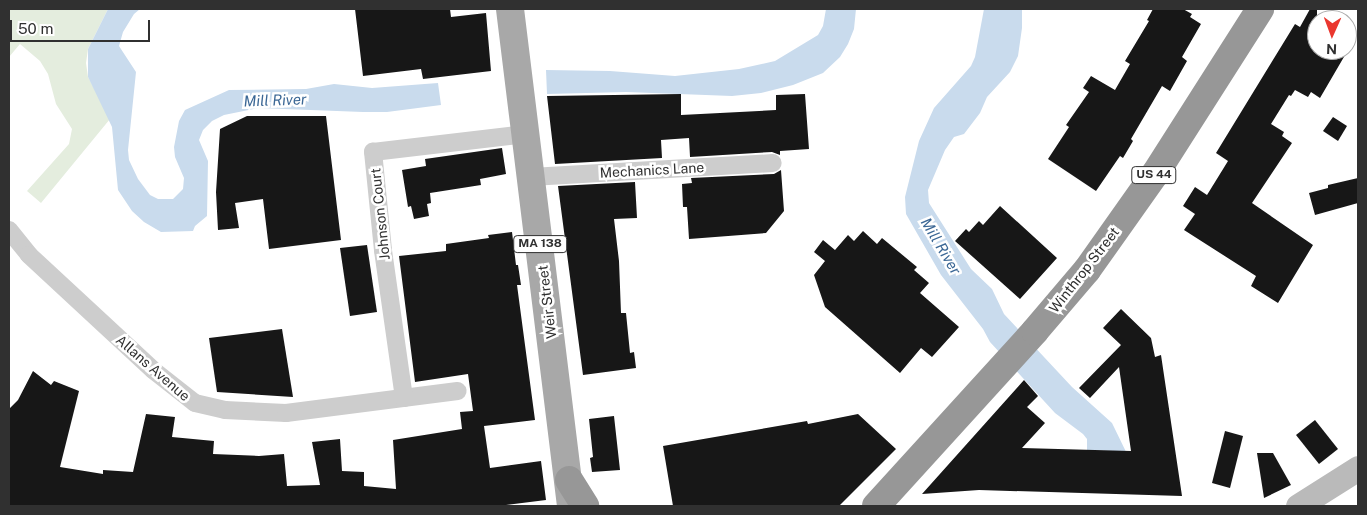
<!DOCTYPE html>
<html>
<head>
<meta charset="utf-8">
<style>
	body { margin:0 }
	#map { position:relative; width:1367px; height:515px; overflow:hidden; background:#fff; font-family:"Public Sans",sans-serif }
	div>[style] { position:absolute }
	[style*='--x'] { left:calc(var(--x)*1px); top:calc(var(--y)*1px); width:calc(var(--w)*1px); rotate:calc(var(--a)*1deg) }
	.green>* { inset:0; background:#e4edde }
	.water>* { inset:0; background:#c9dbed }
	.building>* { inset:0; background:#171717 }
	.street>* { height:18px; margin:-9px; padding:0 9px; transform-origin:9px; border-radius:9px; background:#cdcdcd }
	.secondary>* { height:25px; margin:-12.5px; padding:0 12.5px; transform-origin:12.5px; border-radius:12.5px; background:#bababa }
	.primary>* { height:28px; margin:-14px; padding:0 14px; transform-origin:14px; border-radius:14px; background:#a8a8a8 }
	.highway>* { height:28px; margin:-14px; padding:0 14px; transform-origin:14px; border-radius:14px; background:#979797 }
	span { translate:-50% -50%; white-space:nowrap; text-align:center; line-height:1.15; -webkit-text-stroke:5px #fff; paint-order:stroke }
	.shield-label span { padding:1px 4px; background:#fff; border:1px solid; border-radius:4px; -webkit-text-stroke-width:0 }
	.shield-label { font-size:12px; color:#303030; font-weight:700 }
	.street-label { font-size:14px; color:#303030 }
	.water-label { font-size:15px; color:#3b6795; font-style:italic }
	.frame { position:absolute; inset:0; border:10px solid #303030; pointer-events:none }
	.north { position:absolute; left:1307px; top:10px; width:50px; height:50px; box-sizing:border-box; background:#fff; border:1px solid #acacac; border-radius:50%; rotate:182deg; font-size:14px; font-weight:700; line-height:20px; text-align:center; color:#303030 }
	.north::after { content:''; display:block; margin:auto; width:18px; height:22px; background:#ea372f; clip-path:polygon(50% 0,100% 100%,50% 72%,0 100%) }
	.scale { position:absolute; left:10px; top:20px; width:140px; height:22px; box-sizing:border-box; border:2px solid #303030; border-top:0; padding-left:6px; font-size:15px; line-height:18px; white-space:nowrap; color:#303030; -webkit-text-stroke:4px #fff; paint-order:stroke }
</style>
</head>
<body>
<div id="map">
	<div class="green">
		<i style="clip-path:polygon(9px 9px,108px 9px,88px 49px,86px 63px,88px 77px,110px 119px,41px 203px,27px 191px,69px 144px,72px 129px,56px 104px,48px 74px,40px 61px,20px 44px,9px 57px)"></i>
	</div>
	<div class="water">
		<i style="clip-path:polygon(108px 9px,140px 9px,134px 14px,123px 32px,119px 46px,136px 72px,128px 150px,129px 160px,138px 179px,150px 195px,158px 199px,173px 199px,183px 189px,184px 178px,175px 157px,174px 147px,179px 121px,185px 110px,229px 90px,306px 89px,334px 84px,372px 88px,438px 83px,441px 105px,387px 112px,363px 112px,258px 108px,224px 115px,212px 121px,203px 130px,199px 140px,208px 161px,207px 216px,195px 226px,193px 231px,161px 232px,144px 222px,132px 211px,118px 190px,112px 127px,88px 77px,88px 49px)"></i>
		<i style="clip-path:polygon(826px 9px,856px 9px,854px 29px,848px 44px,840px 57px,823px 73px,793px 85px,761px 93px,732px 96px,626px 92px,547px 94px,546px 70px,610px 71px,675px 76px,739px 69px,775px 61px,818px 35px,823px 26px)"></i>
		<i style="clip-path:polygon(984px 9px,1022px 9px,1022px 28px,1018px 56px,1010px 72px,987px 97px,980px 113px,964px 134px,954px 137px,945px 150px,928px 190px,929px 203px,971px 269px,992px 289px,1004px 314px,1072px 387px,1112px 423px,1129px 458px,1113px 451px,1087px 450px,1087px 439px,1083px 434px,1055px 413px,990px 342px,983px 329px,941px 275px,906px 214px,905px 197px,919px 141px,934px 108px,971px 66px,975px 57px)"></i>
	</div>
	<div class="building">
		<i style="clip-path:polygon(355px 9px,450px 9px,451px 17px,486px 13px,491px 71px,423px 79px,421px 69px,363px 76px)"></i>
		<i style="clip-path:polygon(1153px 9px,1183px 9px,1192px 14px,1190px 17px,1201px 24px,1182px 57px,1187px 61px,1170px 91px,1162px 86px,1131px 139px,1133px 141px,1123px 158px,1120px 156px,1096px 191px,1048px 159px,1069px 127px,1066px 125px,1089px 92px,1083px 88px,1091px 76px,1115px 90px,1130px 64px,1125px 61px,1149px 21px,1147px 20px)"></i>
		<i style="clip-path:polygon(1310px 9px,1317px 9px,1317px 50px,1348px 50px,1320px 98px,1311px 92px,1308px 97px,1295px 90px,1291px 96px,1289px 95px,1271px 124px,1284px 132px,1282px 136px,1292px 143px,1252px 203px,1313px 245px,1278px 303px,1251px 286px,1256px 276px,1184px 230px,1195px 214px,1183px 206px,1195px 187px,1207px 195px,1228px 161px,1216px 153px,1295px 24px,1300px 27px)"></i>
		<i style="clip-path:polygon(681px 94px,681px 115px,776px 110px,776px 95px,805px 94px,809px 149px,780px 151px,780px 155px,772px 152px,690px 157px,689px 138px,661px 140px,662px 158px,555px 164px,547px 96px)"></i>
		<i style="clip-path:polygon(247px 116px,326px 116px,341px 240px,269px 249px,263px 199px,235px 203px,239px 228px,218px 230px,216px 192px,220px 129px)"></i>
		<i style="clip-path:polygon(1333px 117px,1347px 126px,1338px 141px,1323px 131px)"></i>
		<i style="clip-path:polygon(502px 148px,506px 174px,480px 179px,481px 185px,430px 193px,431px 203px,427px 204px,429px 216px,414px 219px,411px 206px,408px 207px,402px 170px,426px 166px,425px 159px)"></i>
		<i style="clip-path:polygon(781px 170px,784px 211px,766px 233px,689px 239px,687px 207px,683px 207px,682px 184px,692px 183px,691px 178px,774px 174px)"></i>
		<i style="clip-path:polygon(1358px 178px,1358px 203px,1315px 215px,1309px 193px,1328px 188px,1328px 185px)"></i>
		<i style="clip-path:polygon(635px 182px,637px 218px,614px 219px,619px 261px,621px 313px,626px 313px,630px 353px,634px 352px,636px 368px,583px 375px,558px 186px)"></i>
		<i style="clip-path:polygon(1000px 206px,1057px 258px,1020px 299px,955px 241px,966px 229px,969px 232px,979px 221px,983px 225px)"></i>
		<i style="clip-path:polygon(863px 231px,877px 244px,882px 238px,917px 267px,914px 270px,929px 283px,920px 293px,959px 327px,932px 357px,921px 348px,900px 373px,825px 307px,814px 275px,825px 261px,814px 252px,823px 240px,835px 250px,848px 235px,854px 241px)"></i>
		<i style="clip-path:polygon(512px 232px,516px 265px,518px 265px,521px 285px,517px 285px,535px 420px,484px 426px,490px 468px,541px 461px,546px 500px,498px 506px,9px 506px,9px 409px,18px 400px,33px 371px,51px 385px,54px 381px,79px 391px,60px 467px,103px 474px,103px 470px,133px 472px,146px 414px,175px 417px,172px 437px,214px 441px,213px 454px,259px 456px,284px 454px,287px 486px,320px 485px,312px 442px,340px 439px,342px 471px,364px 472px,364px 486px,396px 489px,393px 440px,462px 429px,460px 412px,473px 411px,468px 374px,415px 382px,399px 256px,446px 251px,446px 244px,489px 238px,488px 235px)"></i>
		<i style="clip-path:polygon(367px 245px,377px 312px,350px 316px,340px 248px)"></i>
		<i style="clip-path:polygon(1121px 309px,1151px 338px,1155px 357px,1161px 355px,1182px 496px,979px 490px,922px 494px,1024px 380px,1038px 396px,1027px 407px,1045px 423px,1022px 448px,1131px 451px,1119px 367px,1090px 398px,1079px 388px,1121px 345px,1103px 328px)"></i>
		<i style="clip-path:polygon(282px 329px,293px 397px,217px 392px,209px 338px)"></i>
		<i style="clip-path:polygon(858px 414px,896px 449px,839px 506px,673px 506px,663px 446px,807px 421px,808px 424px)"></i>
		<i style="clip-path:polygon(614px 416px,620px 470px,592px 472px,590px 458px,593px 457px,589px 419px)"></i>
		<i style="clip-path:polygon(1315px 420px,1338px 449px,1319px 464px,1296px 435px)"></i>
		<i style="clip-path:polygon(1225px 431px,1243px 436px,1230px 488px,1212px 483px)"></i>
		<i style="clip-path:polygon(1257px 453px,1273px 453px,1291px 485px,1264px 498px)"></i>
	</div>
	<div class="street">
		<i style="--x:531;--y:177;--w:242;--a:-3.3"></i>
		<i style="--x:9;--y:230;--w:32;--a:51"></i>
		<i style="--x:29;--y:255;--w:169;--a:42.8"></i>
		<i style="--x:153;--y:370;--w:53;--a:38.2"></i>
		<i style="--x:195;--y:403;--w:31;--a:13"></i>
		<i style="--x:225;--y:410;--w:61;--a:2.8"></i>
		<i style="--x:286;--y:413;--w:173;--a:-7.3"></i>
		<i style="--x:404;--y:398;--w:149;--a:-98.1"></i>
		<i style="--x:383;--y:250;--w:99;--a:-95.8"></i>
		<i style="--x:373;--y:152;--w:154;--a:-6.7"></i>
	</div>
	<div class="secondary">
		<i style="--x:1298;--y:506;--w:71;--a:-32.3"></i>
	</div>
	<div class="primary">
		<i style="--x:510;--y:9;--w:499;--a:83"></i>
	</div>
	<div class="highway">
		<i style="--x:569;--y:480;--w:31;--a:58"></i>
		<i style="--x:876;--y:506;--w:236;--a:-47.7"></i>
		<i style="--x:1035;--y:331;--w:80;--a:-49.6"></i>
		<i style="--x:1087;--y:270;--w:118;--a:-54.7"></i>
		<i style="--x:1155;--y:174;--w:196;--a:-57.5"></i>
	</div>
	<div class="shield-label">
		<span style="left:1154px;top:175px">US 44</span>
		<span style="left:540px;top:244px">MA 138</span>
	</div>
	<div class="street-label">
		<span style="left:652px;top:170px;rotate:-3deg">Mechanics Lane</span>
		<span style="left:380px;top:214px;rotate:-96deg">Johnson Court</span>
		<span style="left:1084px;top:270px;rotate:-52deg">Winthrop Street</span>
		<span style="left:547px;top:302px;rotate:-97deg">Weir Street</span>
		<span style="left:153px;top:368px;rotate:41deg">Allans Avenue</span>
	</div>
	<div class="water-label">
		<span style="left:275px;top:100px;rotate:-2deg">Mill River</span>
		<span style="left:941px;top:246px;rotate:59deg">Mill River</span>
	</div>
	<div class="frame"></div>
	<div class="north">N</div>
	<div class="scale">50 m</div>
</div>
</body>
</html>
